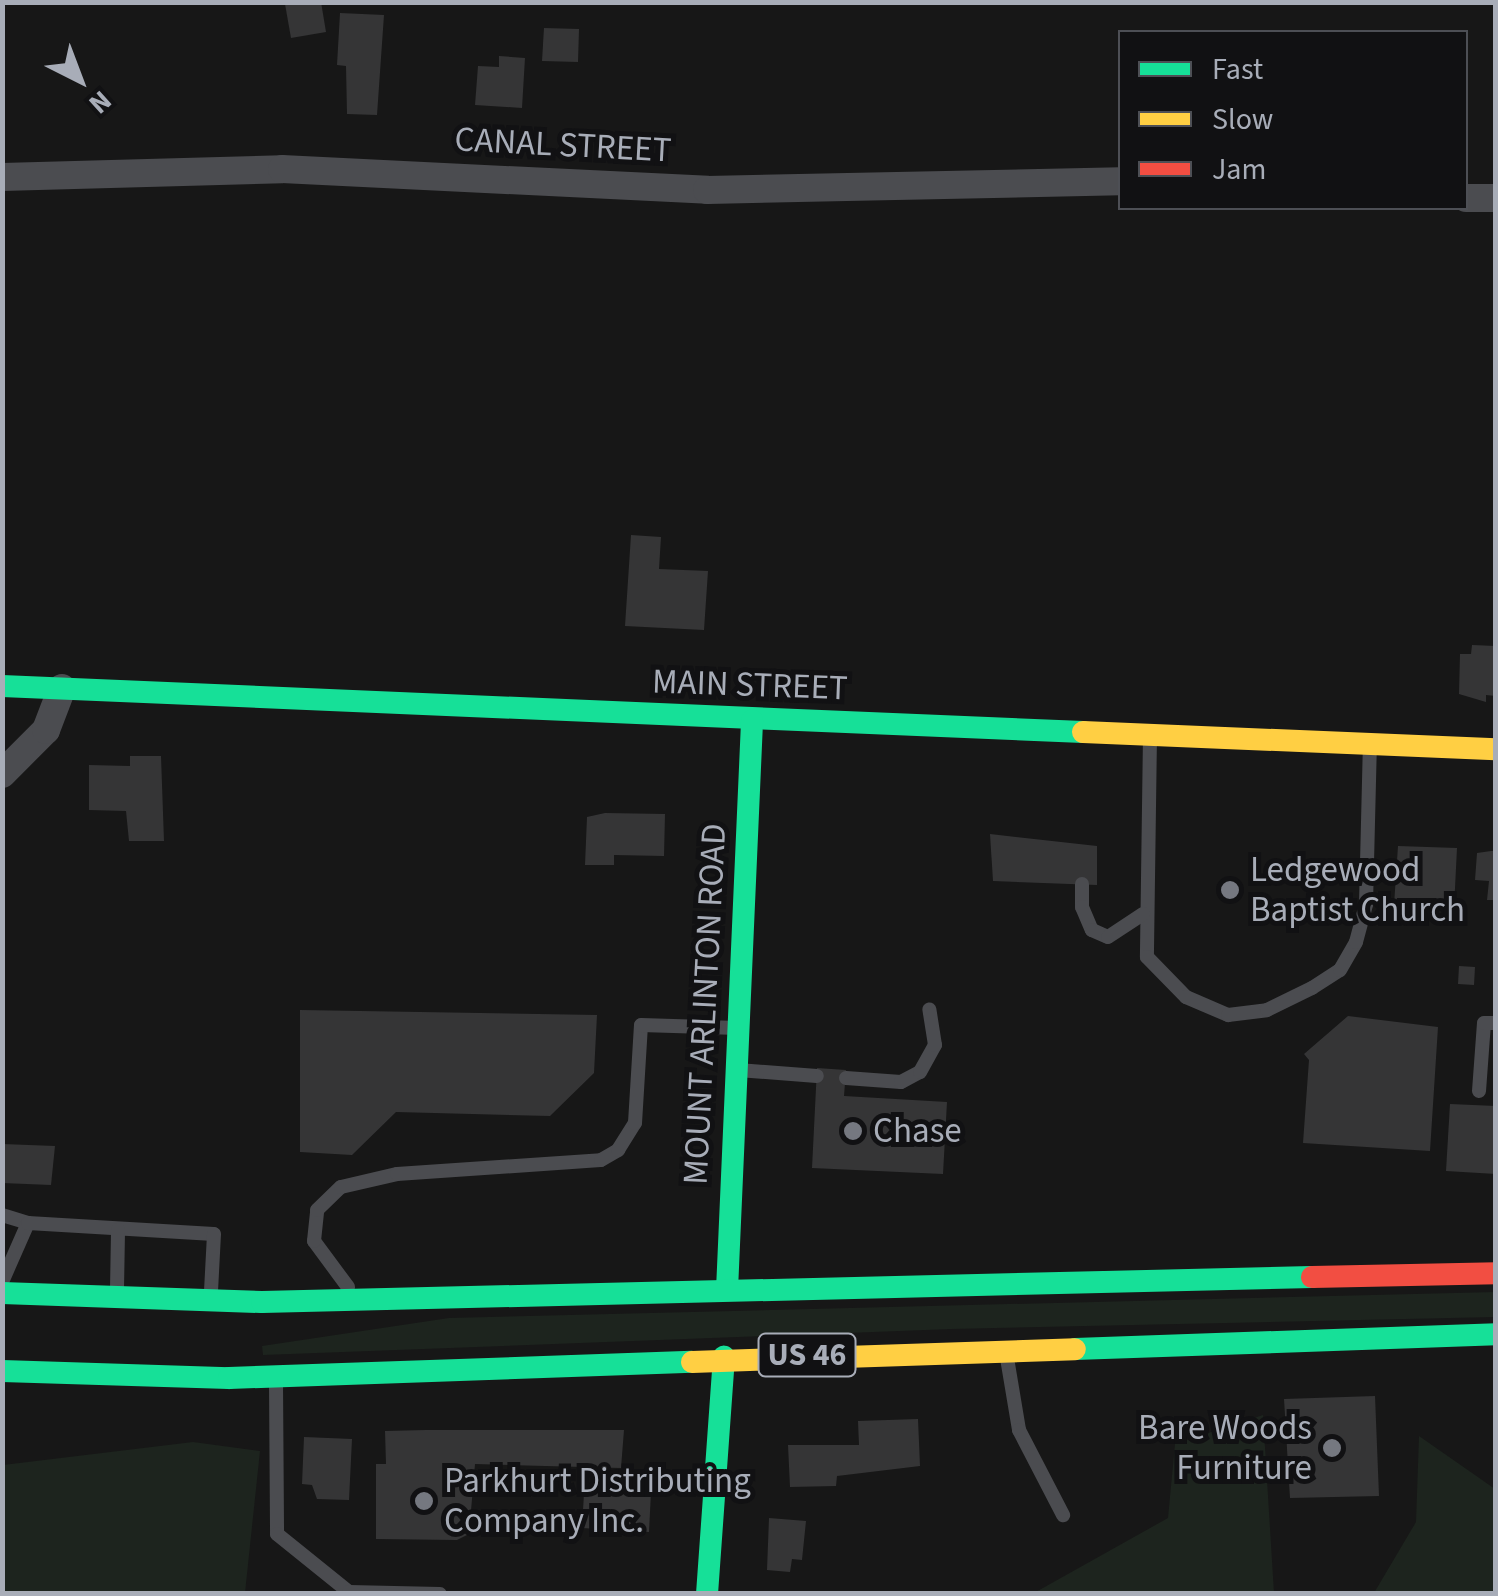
<!DOCTYPE html>
<html>
<head>
<meta charset="utf-8">
<style>
	body { margin:0 }
	#map { position:relative; width:1498px; height:1596px; overflow:hidden; background:#171717; font-family:"Source Sans 3",sans-serif }
	div>[style] { position:absolute }
	[style*='--x'] { left:calc(var(--x)*1px); top:calc(var(--y)*1px); width:calc(var(--w)*1px); rotate:calc(var(--a)*1deg) }
	.green>* { inset:0; background:#1d241e }
	.building>* { inset:0; background:#353536 }
	.lane>* { height:14px; margin:-7px; padding:0 7px; transform-origin:7px; border-radius:7px; background:#4b4c50 }
	.street>* { height:28px; margin:-14px; padding:0 14px; transform-origin:14px; border-radius:14px; background:#4b4c50 }
	.fast>* { height:22px; margin:-11px; padding:0 11px; transform-origin:11px; border-radius:11px; background:#16e098 }
	.slow>* { height:22px; margin:-11px; padding:0 11px; transform-origin:11px; border-radius:11px; background:#ffcf43 }
	.jam>* { height:22px; margin:-11px; padding:0 11px; transform-origin:11px; border-radius:11px; background:#f24e42 }
	.dots>* { width:28px; height:28px; translate:-50% -50%; box-sizing:border-box; border:5px solid #111113; border-radius:50% }
	span { translate:-50% -50%; white-space:nowrap; text-align:center; line-height:1.15; -webkit-text-stroke:10px #111113; paint-order:stroke }
	.shield-label span { padding:2px 8px; background:#111113; border:2px solid; border-radius:8px; -webkit-text-stroke-width:0 }
	.shield-label { font-size:32px; color:#a8adb8; font-weight:700 }
	.street-label { font-size:35px; color:#a8adb8 }
	.poi-label { font-size:35px; color:#a8adb8 }
	.left { translate:0 -50%; text-align:left }
	.right { translate:-100% -50%; text-align:right }
	.frame { position:absolute; inset:0; border:5px solid #a8adb8; pointer-events:none }
	.legend { position:absolute; left:1118px; top:30px; width:350px; height:180px; box-sizing:border-box; background:#111113; border:2px solid #4d4f55; margin:0; padding:12px 18px; list-style:none; font-size:30px; color:#a8adb8 }
	.legend li { display:flex; align-items:center; gap:20px; height:50px }
	.legend b { width:50px; border:2px solid #4d4f55 }
	.north { position:absolute; left:30px; top:30px; width:100px; height:100px; -webkit-text-stroke:8px #111113; paint-order:stroke; rotate:138deg; font-size:28px; font-weight:700; line-height:40px; text-align:center; color:#a8adb8 }
	.north::after { content:''; display:block; margin:auto; width:35px; height:45px; background:#a8adb8; clip-path:polygon(50% 0,100% 100%,50% 72%,0 100%) }
</style>
</head>
<body>
<div id="map">
	<div class="green">
		<i style="clip-path:polygon(1496px 1292px,1495px 1317px,951px 1329px,263px 1355px,262px 1346px,449px 1318px)"></i>
		<i style="clip-path:polygon(1263px 1415px,1274px 1593px,1034px 1593px,1168px 1518px,1175px 1444px)"></i>
		<i style="clip-path:polygon(1419px 1436px,1495px 1489px,1495px 1593px,1374px 1593px,1416px 1522px)"></i>
		<i style="clip-path:polygon(193px 1442px,260px 1451px,245px 1593px,3px 1593px,3px 1465px)"></i>
	</div>
	<div class="building">
		<i style="clip-path:polygon(291px 2px,321px 2px,326px 32px,291px 38px,285px 4px)"></i>
		<i style="clip-path:polygon(340px 13px,384px 15px,377px 115px,347px 114px,346px 66px,337px 65px)"></i>
		<i style="clip-path:polygon(544px 28px,579px 29px,578px 62px,542px 61px)"></i>
		<i style="clip-path:polygon(499px 56px,525px 58px,522px 108px,475px 105px,478px 66px,499px 67px)"></i>
		<i style="clip-path:polygon(631px 535px,661px 537px,659px 569px,708px 571px,704px 630px,625px 626px)"></i>
		<i style="clip-path:polygon(1472px 645px,1496px 646px,1496px 696px,1486px 695px,1486px 702px,1459px 694px,1460px 654px,1471px 654px)"></i>
		<i style="clip-path:polygon(130px 756px,161px 756px,164px 841px,129px 841px,126px 811px,89px 810px,89px 765px,130px 766px)"></i>
		<i style="clip-path:polygon(605px 813px,665px 814px,664px 856px,614px 855px,614px 865px,585px 865px,587px 817px)"></i>
		<i style="clip-path:polygon(990px 834px,1097px 846px,1097px 885px,993px 881px)"></i>
		<i style="clip-path:polygon(1398px 846px,1457px 848px,1454px 908px,1440px 907px,1440px 918px,1417px 918px,1413px 906px,1394px 905px)"></i>
		<i style="clip-path:polygon(1491px 851px,1496px 851px,1496px 900px,1487px 900px,1489px 881px,1475px 880px,1477px 853px)"></i>
		<i style="clip-path:polygon(1459px 966px,1475px 967px,1474px 985px,1458px 984px)"></i>
		<i style="clip-path:polygon(300px 1010px,597px 1015px,594px 1073px,550px 1116px,396px 1112px,352px 1155px,300px 1152px)"></i>
		<i style="clip-path:polygon(1348px 1016px,1438px 1027px,1430px 1151px,1303px 1143px,1309px 1060px,1304px 1054px)"></i>
		<i style="clip-path:polygon(817px 1068px,846px 1070px,844px 1096px,947px 1102px,943px 1174px,812px 1168px)"></i>
		<i style="clip-path:polygon(1450px 1104px,1496px 1106px,1496px 1174px,1446px 1171px)"></i>
		<i style="clip-path:polygon(2px 1144px,55px 1146px,51px 1185px,2px 1183px)"></i>
		<i style="clip-path:polygon(1375px 1396px,1379px 1496px,1290px 1498px,1284px 1399px)"></i>
		<i style="clip-path:polygon(918px 1419px,920px 1466px,837px 1476px,836px 1486px,790px 1487px,788px 1445px,859px 1445px,858px 1421px)"></i>
		<i style="clip-path:polygon(426px 1430px,624px 1430px,621px 1468px,475px 1464px,469px 1534px,457px 1540px,376px 1539px,376px 1464px,386px 1464px,385px 1431px)"></i>
		<i style="clip-path:polygon(304px 1437px,352px 1439px,349px 1500px,317px 1499px,312px 1485px,302px 1484px)"></i>
		<i style="clip-path:polygon(590px 1489px,651px 1492px,649px 1532px,582px 1528px,584px 1493px)"></i>
		<i style="clip-path:polygon(769px 1518px,806px 1521px,802px 1560px,792px 1559px,790px 1572px,767px 1570px)"></i>
	</div>
	<div class="lane">
		<i style="--x:1150;--y:735;--w:222;--a:90.8"></i>
		<i style="--x:1147;--y:957;--w:56;--a:45.7"></i>
		<i style="--x:1186;--y:997;--w:46;--a:23.2"></i>
		<i style="--x:1228;--y:1015;--w:39;--a:-7"></i>
		<i style="--x:1267;--y:1010;--w:50;--a:-26.1"></i>
		<i style="--x:1312;--y:988;--w:33;--a:-33"></i>
		<i style="--x:1340;--y:970;--w:32;--a:-60"></i>
		<i style="--x:1356;--y:942;--w:39;--a:-75"></i>
		<i style="--x:1366;--y:904;--w:160;--a:-88.6"></i>
		<i style="--x:1082;--y:884;--w:23;--a:90"></i>
		<i style="--x:1082;--y:907;--w:25;--a:67"></i>
		<i style="--x:1092;--y:930;--w:17;--a:24"></i>
		<i style="--x:1108;--y:937;--w:42;--a:-33.3"></i>
		<i style="--x:738;--y:1070;--w:79;--a:4.3"></i>
		<i style="--x:846;--y:1078;--w:55;--a:4.2"></i>
		<i style="--x:901;--y:1082;--w:21;--a:-28"></i>
		<i style="--x:920;--y:1072;--w:31;--a:-61"></i>
		<i style="--x:935;--y:1045;--w:36;--a:-99"></i>
		<i style="--x:1479;--y:1091;--w:68;--a:-85.8"></i>
		<i style="--x:1484;--y:1023;--w:12;--a:0"></i>
		<i style="--x:2;--y:1215;--w:27;--a:17"></i>
		<i style="--x:28;--y:1223;--w:64;--a:113.8"></i>
		<i style="--x:28;--y:1223;--w:186;--a:3.4"></i>
		<i style="--x:214;--y:1234;--w:58;--a:93"></i>
		<i style="--x:348;--y:1287;--w:57;--a:-126.5"></i>
		<i style="--x:314;--y:1241;--w:31;--a:-84"></i>
		<i style="--x:317;--y:1210;--w:33;--a:-44"></i>
		<i style="--x:341;--y:1187;--w:57;--a:-13.1"></i>
		<i style="--x:397;--y:1174;--w:204;--a:-3.9"></i>
		<i style="--x:601;--y:1160;--w:20;--a:-30"></i>
		<i style="--x:618;--y:1150;--w:32;--a:-58"></i>
		<i style="--x:635;--y:1123;--w:98;--a:-86.5"></i>
		<i style="--x:641;--y:1025;--w:97;--a:1.8"></i>
		<i style="--x:117;--y:1289;--w:59;--a:-89"></i>
		<i style="--x:1007;--y:1358;--w:73;--a:80.5"></i>
		<i style="--x:1019;--y:1430;--w:96;--a:62.6"></i>
		<i style="--x:276;--y:1383;--w:151;--a:89.6"></i>
		<i style="--x:277;--y:1534;--w:92;--a:38.9"></i>
		<i style="--x:349;--y:1592;--w:91;--a:1.3"></i>
	</div>
	<div class="street">
		<i style="--x:2;--y:177;--w:280;--a:-1.6"></i>
		<i style="--x:282;--y:169;--w:426;--a:2.8"></i>
		<i style="--x:707;--y:190;--w:413;--a:-1.2"></i>
		<i style="--x:1466;--y:198;--w:30;--a:0"></i>
		<i style="--x:2;--y:774;--w:62;--a:-45"></i>
		<i style="--x:46;--y:730;--w:45;--a:-69.1"></i>
	</div>
	<div class="fast">
		<i style="--x:2;--y:686;--w:1082;--a:2.44"></i>
		<i style="--x:727;--y:1290;--w:570;--a:-87.48"></i>
		<i style="--x:2;--y:1293;--w:260;--a:2"></i>
		<i style="--x:262;--y:1302;--w:1050;--a:-1.36"></i>
		<i style="--x:1075;--y:1349;--w:421;--a:-2"></i>
		<i style="--x:2;--y:1371;--w:227;--a:1.8"></i>
		<i style="--x:229;--y:1378;--w:463;--a:-2"></i>
		<i style="--x:707;--y:1594;--w:238;--a:-85.9"></i>
	</div>
	<div class="slow">
		<i style="--x:1083;--y:732;--w:413;--a:2.4"></i>
		<i style="--x:692;--y:1362;--w:383;--a:-1.9"></i>
	</div>
	<div class="jam">
		<i style="--x:1312;--y:1277;--w:184;--a:-1.2"></i>
	</div>
	<div class="dots">
		<i style="left:1230px;top:890px;background:#757880"></i>
		<i style="left:853px;top:1131px;background:#757880"></i>
		<i style="left:1332px;top:1448px;background:#757880"></i>
		<i style="left:424px;top:1501px;background:#757880"></i>
	</div>
	<div class="shield-label">
		<span style="left:807px;top:1355px">US 46</span>
	</div>
	<div class="street-label">
		<span style="left:563px;top:145px;rotate:3deg">CANAL STREET</span>
		<span style="left:750px;top:685px;rotate:2deg">MAIN STREET</span>
		<span style="left:705px;top:1004px;rotate:-87deg">MOUNT ARLINTON ROAD</span>
	</div>
	<div class="poi-label">
		<span class="left" style="left:1250px;top:890px">Ledgewood<br>Baptist Church</span>
		<span class="left" style="left:873px;top:1131px">Chase</span>
		<span class="right" style="left:1312px;top:1448px">Bare Woods<br>Furniture</span>
		<span class="left" style="left:444px;top:1501px">Parkhurt Distributing<br>Company Inc.</span>
	</div>
	<div class="frame"></div>
	<ul class="legend">
	<li><b style="height:12px;background:#16e098"></b>Fast</li>
	<li><b style="height:12px;background:#ffcf43"></b>Slow</li>
	<li><b style="height:12px;background:#f24e42"></b>Jam</li>
	</ul>
	<div class="north">N</div>
</div>
</body>
</html>
